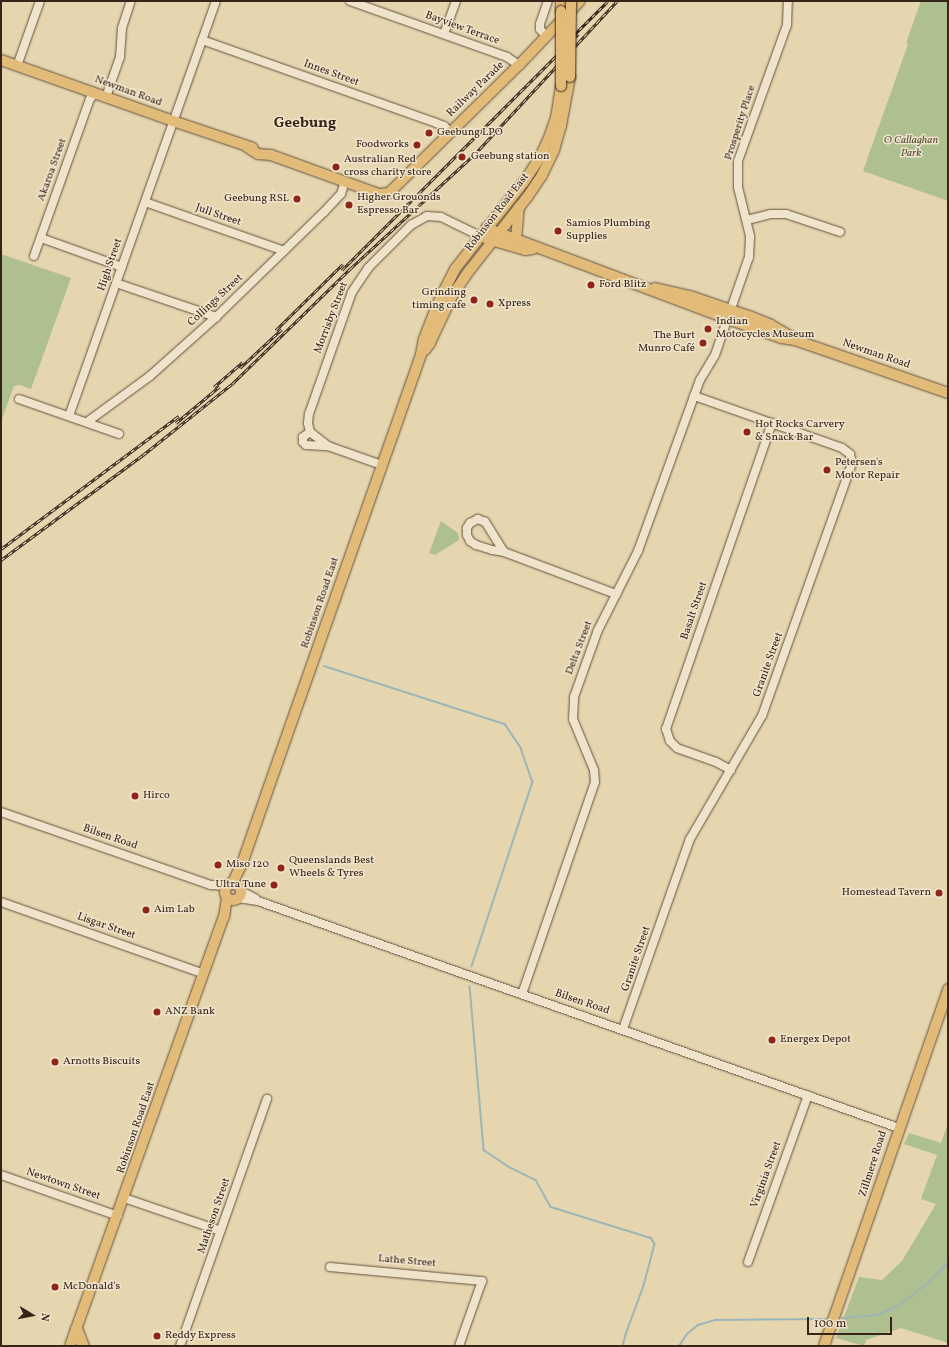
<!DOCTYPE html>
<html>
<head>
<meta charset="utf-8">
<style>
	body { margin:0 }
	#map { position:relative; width:949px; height:1347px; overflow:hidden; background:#e6d6af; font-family:Vollkorn,serif }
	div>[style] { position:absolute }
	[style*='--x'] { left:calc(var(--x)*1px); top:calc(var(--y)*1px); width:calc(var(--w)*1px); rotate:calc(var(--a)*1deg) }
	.green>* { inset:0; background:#aebf90 }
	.stream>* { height:1.5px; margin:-0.75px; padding:0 0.75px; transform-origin:0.75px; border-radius:0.75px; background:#9cb6b7 }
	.roads { filter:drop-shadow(0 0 1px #63513f) drop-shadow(0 0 1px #63513f) }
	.minor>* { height:8px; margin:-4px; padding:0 4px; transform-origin:4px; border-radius:4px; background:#efe4cb }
	.major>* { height:10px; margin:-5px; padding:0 5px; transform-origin:5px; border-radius:5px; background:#e3bb78 }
	.major>.ring { margin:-5px; padding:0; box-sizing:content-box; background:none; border:10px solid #e3bb78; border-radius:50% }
	.highway>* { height:11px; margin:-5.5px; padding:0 5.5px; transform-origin:5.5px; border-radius:5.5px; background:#e3bb78 }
	.rail>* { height:3px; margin-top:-1.5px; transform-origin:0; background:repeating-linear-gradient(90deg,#efe4cb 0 4.5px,#37251a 0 9px); box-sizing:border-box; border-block:1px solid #37251a }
	.bridges { filter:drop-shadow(0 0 1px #37251a) drop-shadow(0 0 1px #37251a) }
	.major-bridge>* { height:10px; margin:-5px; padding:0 5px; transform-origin:5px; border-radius:5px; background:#e3bb78 }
	.dots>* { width:11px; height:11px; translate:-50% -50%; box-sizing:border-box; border:2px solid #efe4cb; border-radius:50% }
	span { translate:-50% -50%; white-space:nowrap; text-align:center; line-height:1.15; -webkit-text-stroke:3px #efe4cb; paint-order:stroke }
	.street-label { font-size:11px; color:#37251a }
	.poi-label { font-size:11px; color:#37251a }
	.left { translate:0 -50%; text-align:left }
	.right { translate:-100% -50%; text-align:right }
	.park-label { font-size:11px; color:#554c38; font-style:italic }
	.district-label { font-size:15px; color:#37251a; font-weight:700 }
	.frame { position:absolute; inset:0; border:2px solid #37251a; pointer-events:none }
	.north { position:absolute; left:12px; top:1295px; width:40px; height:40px; -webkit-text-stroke:3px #efe4cb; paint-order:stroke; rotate:100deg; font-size:11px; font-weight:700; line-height:16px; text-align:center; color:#37251a }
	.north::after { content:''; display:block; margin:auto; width:14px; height:18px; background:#37251a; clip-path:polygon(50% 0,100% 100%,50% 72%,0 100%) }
	.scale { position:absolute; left:807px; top:1317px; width:85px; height:18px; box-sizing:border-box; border:2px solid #37251a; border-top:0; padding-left:5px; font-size:12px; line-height:14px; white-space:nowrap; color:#37251a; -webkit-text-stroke:3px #efe4cb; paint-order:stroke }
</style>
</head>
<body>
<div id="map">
	<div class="green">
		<i style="clip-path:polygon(921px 1px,948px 1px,948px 201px,863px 171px,908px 44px,906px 43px)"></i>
		<i style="clip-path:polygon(1px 254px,71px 278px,31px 389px,20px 385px,14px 386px,1px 422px)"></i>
		<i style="clip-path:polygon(441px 521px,458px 533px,459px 540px,435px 555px,429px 553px)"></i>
		<i style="clip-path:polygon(948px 1123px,948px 1343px,901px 1328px,866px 1340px,864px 1346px,836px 1338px,859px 1277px,882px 1280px,902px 1261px,936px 1204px,921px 1199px,937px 1155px,904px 1144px,909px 1133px,941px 1143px)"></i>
	</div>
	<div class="stream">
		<i style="--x:324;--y:666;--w:190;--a:17.8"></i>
		<i style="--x:505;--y:724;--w:29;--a:56"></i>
		<i style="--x:521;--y:748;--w:36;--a:71"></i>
		<i style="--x:533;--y:782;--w:194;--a:108.3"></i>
		<i style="--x:470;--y:986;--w:165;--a:85.1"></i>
		<i style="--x:484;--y:1150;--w:30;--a:34"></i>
		<i style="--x:509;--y:1167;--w:30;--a:26"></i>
		<i style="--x:536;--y:1180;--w:31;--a:61"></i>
		<i style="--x:551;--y:1207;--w:105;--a:17.2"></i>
		<i style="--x:651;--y:1238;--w:7;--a:56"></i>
		<i style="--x:655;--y:1244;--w:43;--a:104.7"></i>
		<i style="--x:644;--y:1286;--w:52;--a:110.2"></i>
		<i style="--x:626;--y:1335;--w:11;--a:105"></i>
		<i style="--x:842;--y:1318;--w:35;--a:-5"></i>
		<i style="--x:877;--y:1315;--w:25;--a:-23"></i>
		<i style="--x:900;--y:1305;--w:34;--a:-38"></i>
		<i style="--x:927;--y:1284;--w:30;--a:-46"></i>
		<i style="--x:679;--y:1346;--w:14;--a:-56"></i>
		<i style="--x:687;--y:1334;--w:14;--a:-39"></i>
		<i style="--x:698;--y:1325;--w:19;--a:-16"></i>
		<i style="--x:716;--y:1320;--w:109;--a:-0.5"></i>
	</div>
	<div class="roads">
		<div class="minor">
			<i style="--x:350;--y:1;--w:167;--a:19.6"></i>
			<i style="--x:507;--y:57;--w:14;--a:34"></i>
			<i style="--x:444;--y:34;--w:35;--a:-70"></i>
			<i style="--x:546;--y:36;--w:9;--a:-131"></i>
			<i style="--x:540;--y:29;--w:5;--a:-90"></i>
			<i style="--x:540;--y:24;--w:24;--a:-71"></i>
			<i style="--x:202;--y:40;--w:248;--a:19.5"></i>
			<i style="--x:436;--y:123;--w:9;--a:21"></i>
			<i style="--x:444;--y:126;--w:8;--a:45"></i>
			<i style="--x:17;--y:66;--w:69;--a:-70.5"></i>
			<i style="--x:106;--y:97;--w:42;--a:-70.7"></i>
			<i style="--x:120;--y:57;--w:29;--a:-86"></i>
			<i style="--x:122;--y:28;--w:28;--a:-72"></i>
			<i style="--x:145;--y:202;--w:147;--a:19.4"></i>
			<i style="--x:747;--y:220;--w:25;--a:-14"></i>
			<i style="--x:771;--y:214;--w:15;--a:0"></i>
			<i style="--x:786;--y:214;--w:57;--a:18.4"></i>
			<i style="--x:41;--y:238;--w:86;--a:19.7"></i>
			<i style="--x:34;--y:256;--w:167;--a:-70.4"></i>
			<i style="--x:90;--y:99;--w:8;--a:-50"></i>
			<i style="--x:116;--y:283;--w:106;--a:18.8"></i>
			<i style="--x:19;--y:399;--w:106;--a:19.3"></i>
			<i style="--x:69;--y:416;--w:440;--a:-70.5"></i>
			<i style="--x:87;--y:422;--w:78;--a:-36.1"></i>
			<i style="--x:150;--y:376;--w:89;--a:-41.8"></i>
			<i style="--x:216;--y:317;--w:151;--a:-44.2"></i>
			<i style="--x:324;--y:212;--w:25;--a:-47"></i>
			<i style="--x:341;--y:194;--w:13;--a:-72"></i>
			<i style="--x:310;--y:432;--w:9;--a:-103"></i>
			<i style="--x:308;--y:423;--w:9;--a:-84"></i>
			<i style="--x:309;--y:414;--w:129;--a:-70.6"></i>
			<i style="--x:352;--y:292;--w:29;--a:-56"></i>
			<i style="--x:368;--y:268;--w:61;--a:-45"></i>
			<i style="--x:411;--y:225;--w:18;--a:-29"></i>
			<i style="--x:427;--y:216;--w:14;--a:4"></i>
			<i style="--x:441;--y:217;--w:43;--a:26"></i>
			<i style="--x:310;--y:432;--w:9;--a:144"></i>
			<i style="--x:303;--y:437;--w:5;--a:90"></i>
			<i style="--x:303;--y:442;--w:4;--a:45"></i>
			<i style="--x:306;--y:445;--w:22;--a:3"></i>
			<i style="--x:328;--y:446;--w:57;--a:19.4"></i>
			<i style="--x:310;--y:432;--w:23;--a:38"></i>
			<i style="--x:504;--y:552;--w:36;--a:-122"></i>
			<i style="--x:485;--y:522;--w:8;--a:-157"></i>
			<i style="--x:478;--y:519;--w:9;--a:153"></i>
			<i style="--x:470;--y:523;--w:6;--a:121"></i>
			<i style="--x:467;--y:528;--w:7;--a:90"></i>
			<i style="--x:467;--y:535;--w:7;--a:63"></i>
			<i style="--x:470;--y:541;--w:7;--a:34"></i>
			<i style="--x:476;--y:545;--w:17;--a:17"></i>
			<i style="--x:492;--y:550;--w:12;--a:9"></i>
			<i style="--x:504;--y:552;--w:120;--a:20.6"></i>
			<i style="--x:731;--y:770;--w:17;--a:-152"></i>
			<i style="--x:716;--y:762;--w:41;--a:-160.3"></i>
			<i style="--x:677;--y:748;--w:10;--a:-135"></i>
			<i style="--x:670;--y:741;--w:13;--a:-108"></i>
			<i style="--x:666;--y:729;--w:324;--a:-70.9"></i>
			<i style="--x:1;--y:812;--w:222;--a:19.2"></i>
			<i style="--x:211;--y:885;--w:16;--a:4"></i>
			<i style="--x:241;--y:891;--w:16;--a:27"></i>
			<i style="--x:238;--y:898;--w:20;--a:9"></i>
			<i style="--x:258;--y:901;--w:680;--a:19.5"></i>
			<i style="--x:1;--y:902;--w:215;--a:19.5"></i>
			<i style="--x:522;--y:994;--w:224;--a:-71"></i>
			<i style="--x:595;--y:782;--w:12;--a:-95"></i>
			<i style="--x:594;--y:770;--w:55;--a:-112.4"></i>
			<i style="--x:573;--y:719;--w:22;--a:-87"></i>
			<i style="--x:574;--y:697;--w:71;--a:-70.3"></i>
			<i style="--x:598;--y:630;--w:89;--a:-63.1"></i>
			<i style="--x:638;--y:551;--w:182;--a:-70.1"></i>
			<i style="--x:700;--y:380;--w:29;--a:-59"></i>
			<i style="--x:715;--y:355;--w:104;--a:-70.9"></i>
			<i style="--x:749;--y:257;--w:21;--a:-87"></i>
			<i style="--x:750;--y:236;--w:50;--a:-103.8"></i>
			<i style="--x:738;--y:187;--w:26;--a:-90"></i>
			<i style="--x:738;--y:161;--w:145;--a:-70.2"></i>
			<i style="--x:787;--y:25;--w:24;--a:-88"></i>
			<i style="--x:623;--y:1029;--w:201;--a:-70.6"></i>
			<i style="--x:690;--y:839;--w:143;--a:-59.7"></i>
			<i style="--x:762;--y:716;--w:269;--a:-70.4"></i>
			<i style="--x:852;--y:463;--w:9;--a:-103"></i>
			<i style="--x:850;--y:454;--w:10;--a:-143"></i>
			<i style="--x:842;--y:448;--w:157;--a:-160.6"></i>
			<i style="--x:1;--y:1175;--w:124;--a:19.3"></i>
			<i style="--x:124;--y:1198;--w:102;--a:18.8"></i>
			<i style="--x:748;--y:1262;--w:177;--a:-70.2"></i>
			<i style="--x:330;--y:1267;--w:153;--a:5.3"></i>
			<i style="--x:482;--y:1281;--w:69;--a:109.5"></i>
			<i style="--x:180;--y:1346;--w:262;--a:-70.6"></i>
		</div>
		<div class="major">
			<i style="--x:561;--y:11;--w:10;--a:-90"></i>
			<i style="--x:1;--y:60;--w:182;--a:19.5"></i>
			<i style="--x:173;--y:121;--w:84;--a:18.6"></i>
			<i style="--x:247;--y:147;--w:13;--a:32"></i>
			<i style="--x:258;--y:154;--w:13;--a:4"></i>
			<i style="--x:271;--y:155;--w:115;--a:19.9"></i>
			<i style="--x:379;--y:194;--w:10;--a:-6"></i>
			<i style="--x:389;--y:193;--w:182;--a:-44.6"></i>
			<i style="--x:519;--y:65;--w:88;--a:-46.4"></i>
			<i style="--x:486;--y:228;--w:259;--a:20.6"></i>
			<i style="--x:728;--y:319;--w:56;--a:19.7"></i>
			<i style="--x:781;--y:338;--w:14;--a:8"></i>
			<i style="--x:795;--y:340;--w:162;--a:19.1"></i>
			<i style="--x:487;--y:239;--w:40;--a:16"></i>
			<i style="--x:525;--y:250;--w:8;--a:-7"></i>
			<i style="--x:516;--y:240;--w:33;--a:-85"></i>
			<i style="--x:655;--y:288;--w:36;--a:13"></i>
			<i style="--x:690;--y:296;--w:62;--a:18.7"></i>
			<i style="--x:749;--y:316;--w:24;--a:22"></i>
			<i style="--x:771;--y:325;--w:24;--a:30"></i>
			<i style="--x:425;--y:350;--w:9;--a:-54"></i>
			<i style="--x:430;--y:343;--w:52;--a:-64.9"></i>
			<i style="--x:452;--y:296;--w:30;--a:-56"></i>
			<i style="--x:469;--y:271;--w:95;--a:-51.8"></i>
			<i style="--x:528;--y:196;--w:25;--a:-56"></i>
			<i style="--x:542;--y:175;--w:28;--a:-64"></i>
			<i style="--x:554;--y:150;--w:25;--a:-74"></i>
			<i style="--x:561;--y:126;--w:50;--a:-79.6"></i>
			<i style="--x:232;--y:884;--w:25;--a:-64"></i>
			<i style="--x:243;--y:861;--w:73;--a:-70.8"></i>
			<i style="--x:267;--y:792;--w:464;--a:-70.6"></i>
			<i style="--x:421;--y:354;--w:15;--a:-79"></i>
			<i style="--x:424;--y:339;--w:34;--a:-69"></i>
			<i style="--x:436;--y:307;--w:42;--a:-63.4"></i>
			<i style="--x:455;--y:269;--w:111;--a:-51.6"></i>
			<i style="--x:524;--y:182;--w:30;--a:-57"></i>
			<i style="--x:540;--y:157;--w:21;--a:-65"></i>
			<i style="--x:549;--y:138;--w:21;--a:-71"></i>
			<i style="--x:556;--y:118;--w:32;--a:-81"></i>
			<i class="ring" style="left:225px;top:884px;width:6px;height:6px"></i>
			<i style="--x:70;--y:1346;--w:456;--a:-70.3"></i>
			<i style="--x:224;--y:917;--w:20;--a:-81"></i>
			<i style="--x:824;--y:1346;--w:378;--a:-70.8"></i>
		</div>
		<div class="highway">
			<i style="--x:76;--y:1328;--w:19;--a:69"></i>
		</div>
	</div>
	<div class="rail">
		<i style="--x:573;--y:36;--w:49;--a:-45"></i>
		<i style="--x:342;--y:270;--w:334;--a:-45"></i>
		<i style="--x:276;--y:330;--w:94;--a:-44.6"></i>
		<i style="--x:240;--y:368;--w:57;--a:-42.9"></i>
		<i style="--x:214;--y:387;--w:38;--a:-41"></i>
		<i style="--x:176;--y:423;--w:57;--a:-40.1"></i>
		<i style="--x:1;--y:549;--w:222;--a:-36.8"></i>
		<i style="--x:1;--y:560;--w:177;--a:-36.5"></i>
		<i style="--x:143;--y:455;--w:114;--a:-38.6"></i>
		<i style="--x:232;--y:384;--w:166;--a:-44.3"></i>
		<i style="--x:351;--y:268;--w:167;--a:-42.6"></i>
		<i style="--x:474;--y:155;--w:210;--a:-47.1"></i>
	</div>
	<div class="bridges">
		<div class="major-bridge">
			<i style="--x:561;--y:11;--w:75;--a:90"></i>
			<i style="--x:570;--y:77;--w:76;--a:-89.2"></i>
		</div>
	</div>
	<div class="dots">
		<i style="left:429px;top:133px;background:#8f2418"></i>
		<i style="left:417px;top:145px;background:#8f2418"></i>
		<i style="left:462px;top:157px;background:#8f2418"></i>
		<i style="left:336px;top:167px;background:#8f2418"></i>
		<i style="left:297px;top:199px;background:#8f2418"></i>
		<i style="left:349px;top:205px;background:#8f2418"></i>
		<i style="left:558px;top:231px;background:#8f2418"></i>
		<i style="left:591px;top:285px;background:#8f2418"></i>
		<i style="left:474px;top:300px;background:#8f2418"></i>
		<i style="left:490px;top:304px;background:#8f2418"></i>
		<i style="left:708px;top:329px;background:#8f2418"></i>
		<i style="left:703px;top:343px;background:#8f2418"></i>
		<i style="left:747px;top:432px;background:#8f2418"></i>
		<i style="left:827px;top:470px;background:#8f2418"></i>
		<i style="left:135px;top:796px;background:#8f2418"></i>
		<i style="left:218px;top:865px;background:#8f2418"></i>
		<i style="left:281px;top:868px;background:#8f2418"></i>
		<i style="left:274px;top:885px;background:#8f2418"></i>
		<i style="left:939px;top:893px;background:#8f2418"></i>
		<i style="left:146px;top:910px;background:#8f2418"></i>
		<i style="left:157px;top:1012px;background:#8f2418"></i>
		<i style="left:772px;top:1040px;background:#8f2418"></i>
		<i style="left:55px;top:1062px;background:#8f2418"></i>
		<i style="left:55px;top:1287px;background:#8f2418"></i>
		<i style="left:157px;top:1336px;background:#8f2418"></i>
	</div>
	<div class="street-label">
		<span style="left:462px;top:29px;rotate:20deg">Bayview Terrace</span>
		<span style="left:331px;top:74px;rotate:20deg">Innes Street</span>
		<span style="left:476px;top:90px;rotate:-44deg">Railway Parade</span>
		<span style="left:128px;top:92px;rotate:20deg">Newman Road</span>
		<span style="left:741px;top:123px;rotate:-72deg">Prosperity Place</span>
		<span style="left:53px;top:170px;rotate:-70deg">Akaroa Street</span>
		<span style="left:498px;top:213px;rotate:-52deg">Robinson Road East</span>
		<span style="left:218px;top:216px;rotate:19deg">Jull Street</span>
		<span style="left:111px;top:265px;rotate:-71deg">High Street</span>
		<span style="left:216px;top:301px;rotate:-43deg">Collings Street</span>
		<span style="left:332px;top:318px;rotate:-69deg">Morrisby Street</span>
		<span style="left:876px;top:355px;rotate:19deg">Newman Road</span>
		<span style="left:321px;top:603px;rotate:-71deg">Robinson Road East</span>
		<span style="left:695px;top:611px;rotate:-71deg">Basalt Street</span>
		<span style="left:580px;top:648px;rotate:-69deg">Delta Street</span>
		<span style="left:769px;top:665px;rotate:-70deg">Granite Street</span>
		<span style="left:110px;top:838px;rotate:19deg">Bilsen Road</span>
		<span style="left:106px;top:927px;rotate:19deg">Lisgar Street</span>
		<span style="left:637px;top:959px;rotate:-71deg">Granite Street</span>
		<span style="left:582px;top:1003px;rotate:19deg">Bilsen Road</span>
		<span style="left:137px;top:1128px;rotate:-71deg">Robinson Road East</span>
		<span style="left:874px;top:1164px;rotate:-72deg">Zillmere Road</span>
		<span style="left:767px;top:1175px;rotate:-70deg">Virginia Street</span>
		<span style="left:63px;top:1185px;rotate:19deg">Newtown Street</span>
		<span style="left:215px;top:1216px;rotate:-71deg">Matheson Street</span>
		<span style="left:407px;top:1262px;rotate:5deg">Lathe Street</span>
	</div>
	<div class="poi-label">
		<span class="left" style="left:437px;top:133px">Geebung LPO</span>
		<span class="right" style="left:409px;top:145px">Foodworks</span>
		<span class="left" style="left:471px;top:157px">Geebung station</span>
		<span class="left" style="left:344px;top:167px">Australian Red<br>cross charity store</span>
		<span class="right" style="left:289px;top:199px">Geebung RSL</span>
		<span class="left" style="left:357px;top:205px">Higher Grouonds<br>Espresso Bar</span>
		<span class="left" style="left:566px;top:231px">Samios Plumbing<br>Supplies</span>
		<span class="left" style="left:599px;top:285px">Ford Blitz</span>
		<span class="right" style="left:466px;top:300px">Grinding<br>timing cafe</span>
		<span class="left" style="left:498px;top:304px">Xpress</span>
		<span class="left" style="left:716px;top:329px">Indian<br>Motocycles Museum</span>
		<span class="right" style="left:695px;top:343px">The Burt<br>Munro Café</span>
		<span class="left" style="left:755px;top:432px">Hot Rocks Carvery<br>&amp; Snack Bar</span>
		<span class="left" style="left:835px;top:470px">Petersen's<br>Motor Repair</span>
		<span class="left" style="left:143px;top:796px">Hirco</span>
		<span class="left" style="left:289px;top:868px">Queenslands Best<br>Wheels &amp; Tyres</span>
		<span class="left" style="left:226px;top:865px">Miso 120</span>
		<span class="right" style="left:266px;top:885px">Ultra Tune</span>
		<span class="right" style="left:931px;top:893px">Homestead Tavern</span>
		<span class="left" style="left:154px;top:910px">Aim Lab</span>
		<span class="left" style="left:165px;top:1012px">ANZ Bank</span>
		<span class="left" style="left:780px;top:1040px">Energex Depot</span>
		<span class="left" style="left:63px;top:1062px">Arnotts Biscuits</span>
		<span class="left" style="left:63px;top:1287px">McDonald's</span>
		<span class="left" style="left:165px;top:1336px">Reddy Express</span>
	</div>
	<div class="park-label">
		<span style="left:911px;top:148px">O Callaghan<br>Park</span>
	</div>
	<div class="district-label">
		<span style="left:305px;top:124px">Geebung</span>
	</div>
	<div class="frame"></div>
	<div class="north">N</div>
	<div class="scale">100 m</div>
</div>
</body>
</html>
